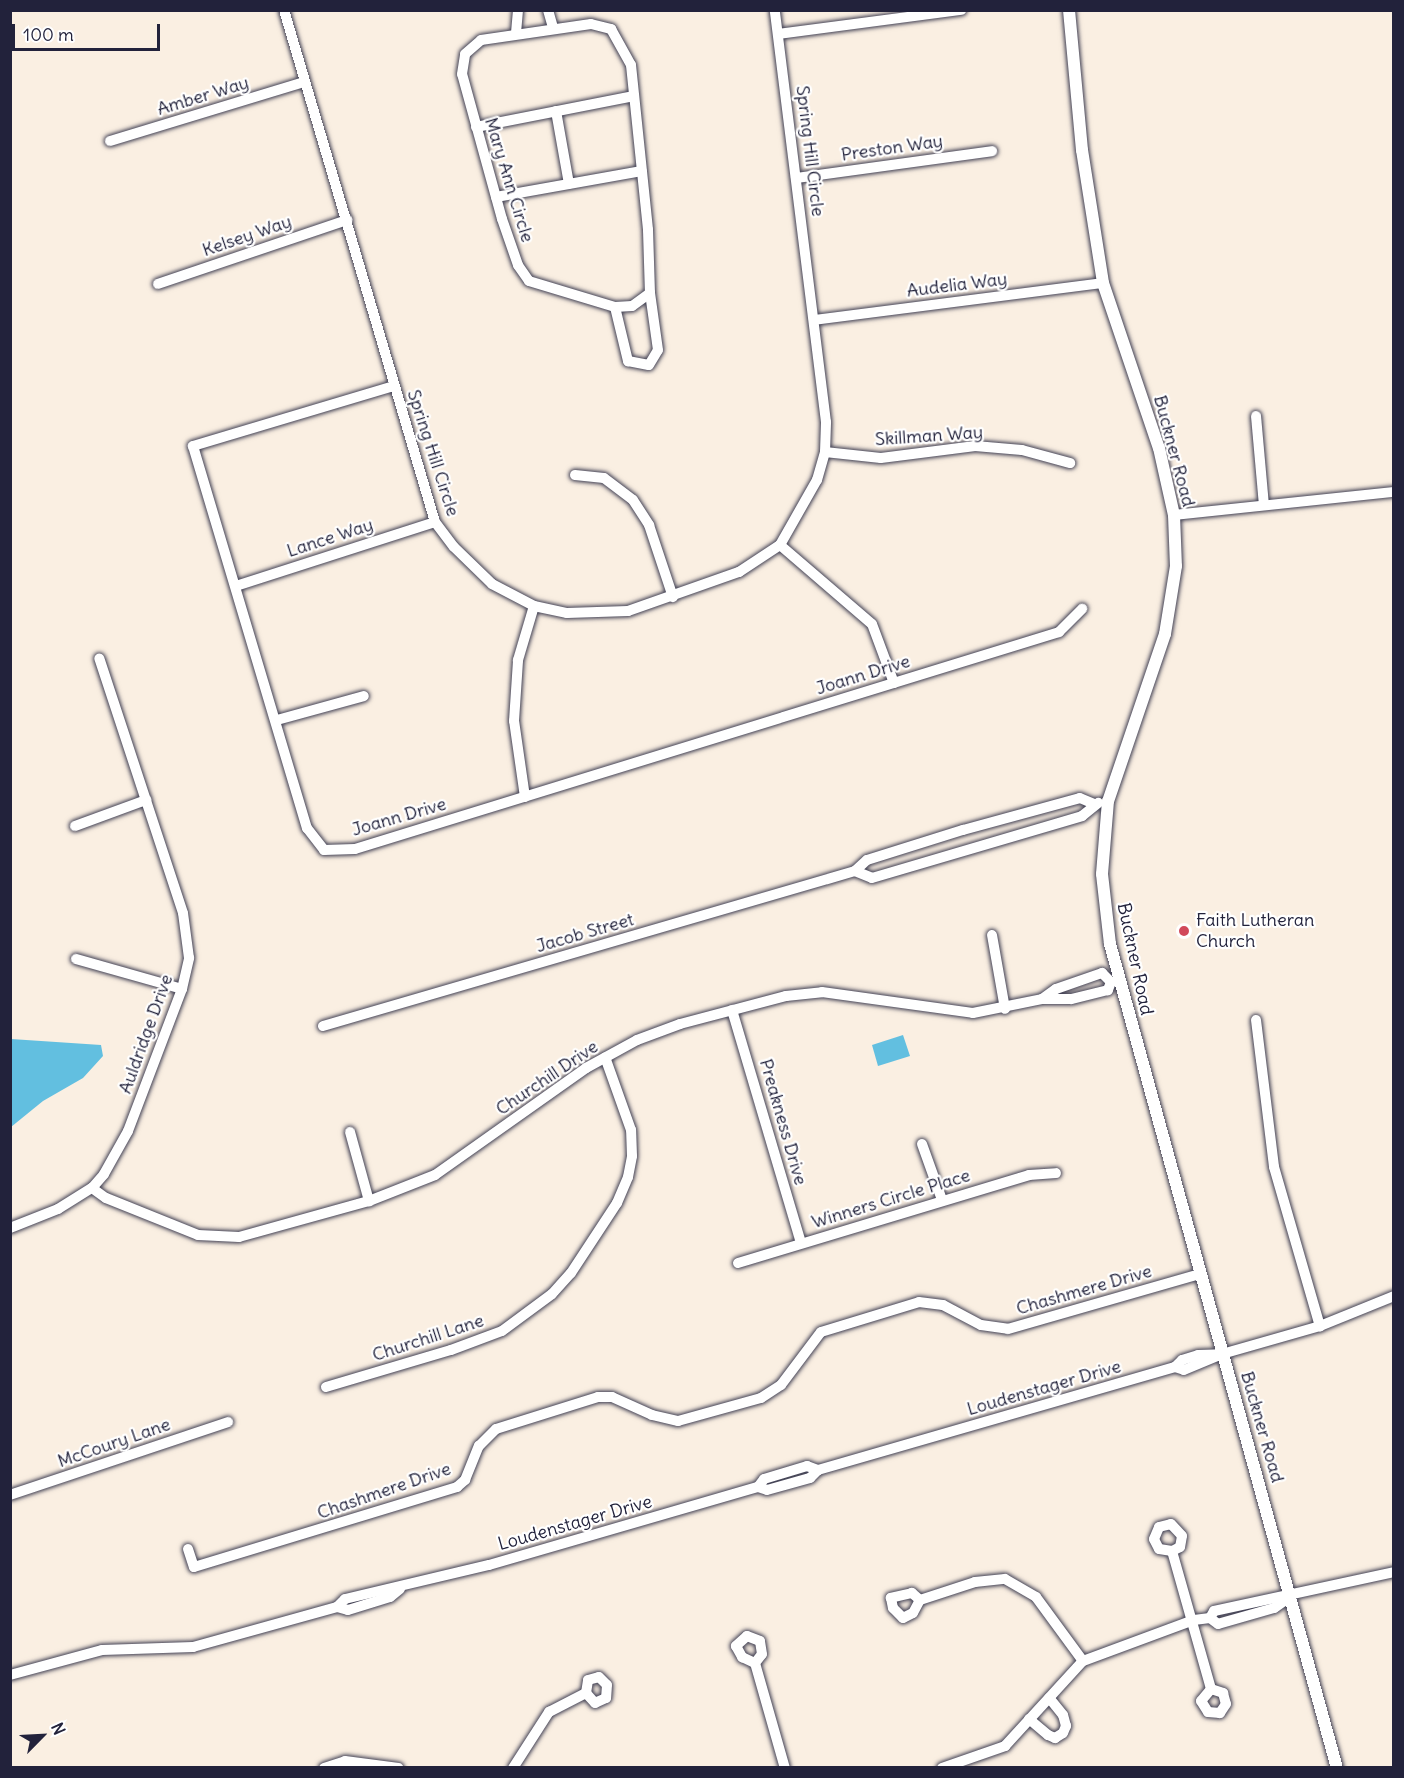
<!DOCTYPE html>
<html>
<head>
<meta charset="utf-8">
<style>
	body { margin:0 }
	#map { position:relative; width:1404px; height:1778px; overflow:hidden; background:#faefe2; font-family:Delius,sans-serif }
	div>[style] { position:absolute }
	[style*='--x'] { left:calc(var(--x)*1px); top:calc(var(--y)*1px); width:calc(var(--w)*1px); rotate:calc(var(--a)*1deg) }
	.water>* { inset:0; background:#62bfe0 }
	.roads { filter:drop-shadow(0 0 2px #424154) drop-shadow(0 0 2px #424154) }
	.minor>* { height:10px; margin:-5px; padding:0 5px; transform-origin:5px; border-radius:5px; background:#fff }
	.tertiary>* { height:12px; margin:-6px; padding:0 6px; transform-origin:6px; border-radius:6px; background:#fff }
	.dots>* { width:16px; height:16px; translate:-50% -50%; box-sizing:border-box; border:3px solid #fff; border-radius:50% }
	span { translate:-50% -50%; white-space:nowrap; text-align:center; line-height:1.15; -webkit-text-stroke:4.5px #fff; paint-order:stroke }
	.street-label { font-size:18px; color:#22223b }
	.poi-label { font-size:18px; color:#22223b }
	.left { translate:0 -50%; text-align:left }
	.frame { position:absolute; inset:0; border:12px solid #22223b; pointer-events:none }
	.north { position:absolute; left:12px; top:1706px; width:60px; height:60px; -webkit-text-stroke:4px #fff; paint-order:stroke; rotate:66deg; font-size:16px; font-weight:700; line-height:24px; text-align:center; color:#22223b }
	.north::after { content:''; display:block; margin:auto; width:21px; height:27px; background:#22223b; clip-path:polygon(50% 0,100% 100%,50% 72%,0 100%) }
	.scale { position:absolute; left:12px; top:24px; width:148px; height:27px; box-sizing:border-box; border:3px solid #22223b; border-top:0; padding-left:8px; font-size:18px; line-height:21px; white-space:nowrap; color:#22223b; -webkit-text-stroke:4px #fff; paint-order:stroke }
</style>
</head>
<body>
<div id="map">
	<div class="water">
		<i style="clip-path:polygon(903px 1035px,910px 1056px,878px 1066px,872px 1045px)"></i>
		<i style="clip-path:polygon(11px 1039px,101px 1045px,103px 1056px,83px 1078px,43px 1101px,11px 1127px)"></i>
	</div>
	<div class="roads">
		<div class="minor">
			<i style="--x:284;--y:10;--w:534;--a:73.57"></i>
			<i style="--x:435;--y:522;--w:31;--a:53"></i>
			<i style="--x:454;--y:547;--w:53;--a:44.2"></i>
			<i style="--x:492;--y:584;--w:47;--a:27.6"></i>
			<i style="--x:534;--y:606;--w:34;--a:12"></i>
			<i style="--x:567;--y:613;--w:61;--a:-1.9"></i>
			<i style="--x:628;--y:611;--w:118;--a:-19.4"></i>
			<i style="--x:739;--y:572;--w:49;--a:-33.4"></i>
			<i style="--x:780;--y:545;--w:75;--a:-60.4"></i>
			<i style="--x:817;--y:480;--w:29;--a:-74"></i>
			<i style="--x:825;--y:452;--w:30;--a:-88"></i>
			<i style="--x:826;--y:422;--w:415;--a:-97.1"></i>
			<i style="--x:548;--y:10;--w:19;--a:74"></i>
			<i style="--x:591;--y:24;--w:21;--a:14"></i>
			<i style="--x:611;--y:29;--w:41;--a:60.9"></i>
			<i style="--x:631;--y:65;--w:166;--a:84.1"></i>
			<i style="--x:648;--y:230;--w:63;--a:88.2"></i>
			<i style="--x:650;--y:293;--w:22;--a:144"></i>
			<i style="--x:632;--y:306;--w:17;--a:177"></i>
			<i style="--x:615;--y:307;--w:90;--a:-163.2"></i>
			<i style="--x:529;--y:281;--w:19;--a:-125"></i>
			<i style="--x:518;--y:265;--w:49;--a:-109.2"></i>
			<i style="--x:502;--y:219;--w:150;--a:-105.4"></i>
			<i style="--x:462;--y:74;--w:20;--a:-81"></i>
			<i style="--x:465;--y:54;--w:21;--a:-41"></i>
			<i style="--x:481;--y:40;--w:111;--a:-8.3"></i>
			<i style="--x:516;--y:33;--w:23;--a:-85"></i>
			<i style="--x:778;--y:34;--w:185;--a:-7.5"></i>
			<i style="--x:556;--y:111;--w:74;--a:79.9"></i>
			<i style="--x:476;--y:127;--w:161;--a:-11.1"></i>
			<i style="--x:110;--y:141;--w:203;--a:-16.9"></i>
			<i style="--x:796;--y:178;--w:198;--a:-7.8"></i>
			<i style="--x:496;--y:197;--w:148;--a:-10.1"></i>
			<i style="--x:158;--y:284;--w:200;--a:-18.7"></i>
			<i style="--x:615;--y:307;--w:56;--a:76.5"></i>
			<i style="--x:628;--y:361;--w:21;--a:11"></i>
			<i style="--x:649;--y:365;--w:17;--a:-59"></i>
			<i style="--x:658;--y:350;--w:58;--a:-98"></i>
			<i style="--x:814;--y:320;--w:291;--a:-7.3"></i>
			<i style="--x:394;--y:386;--w:210;--a:163.4"></i>
			<i style="--x:193;--y:446;--w:399;--a:73.4"></i>
			<i style="--x:307;--y:828;--w:28;--a:52"></i>
			<i style="--x:324;--y:850;--w:31;--a:-2"></i>
			<i style="--x:355;--y:849;--w:737;--a:-17.13"></i>
			<i style="--x:1059;--y:632;--w:33;--a:-45"></i>
			<i style="--x:1256;--y:416;--w:89;--a:84.9"></i>
			<i style="--x:825;--y:452;--w:56;--a:6.1"></i>
			<i style="--x:881;--y:458;--w:95;--a:-7.3"></i>
			<i style="--x:975;--y:446;--w:47;--a:4.9"></i>
			<i style="--x:1022;--y:450;--w:50;--a:15.2"></i>
			<i style="--x:575;--y:475;--w:29;--a:6"></i>
			<i style="--x:604;--y:478;--w:36;--a:37"></i>
			<i style="--x:633;--y:500;--w:30;--a:57"></i>
			<i style="--x:649;--y:525;--w:76;--a:71.6"></i>
			<i style="--x:1174;--y:515;--w:221;--a:-6"></i>
			<i style="--x:780;--y:545;--w:121;--a:40.7"></i>
			<i style="--x:872;--y:624;--w:63;--a:69.6"></i>
			<i style="--x:236;--y:586;--w:209;--a:-17.8"></i>
			<i style="--x:277;--y:720;--w:90;--a:-15.4"></i>
			<i style="--x:525;--y:797;--w:77;--a:-98.2"></i>
			<i style="--x:514;--y:721;--w:61;--a:-86.2"></i>
			<i style="--x:518;--y:660;--w:56;--a:-73.5"></i>
			<i style="--x:75;--y:826;--w:76;--a:-20.1"></i>
			<i style="--x:855;--y:871;--w:18;--a:22"></i>
			<i style="--x:872;--y:878;--w:219;--a:-16.4"></i>
			<i style="--x:1082;--y:816;--w:21;--a:-39"></i>
			<i style="--x:992;--y:935;--w:75;--a:80"></i>
			<i style="--x:76;--y:959;--w:110;--a:15.8"></i>
			<i style="--x:1102;--y:973;--w:13;--a:45"></i>
			<i style="--x:1111;--y:982;--w:9;--a:111"></i>
			<i style="--x:1108;--y:990;--w:38;--a:166"></i>
			<i style="--x:1071;--y:999;--w:29;--a:180"></i>
			<i style="--x:1042;--y:999;--w:17;--a:-36"></i>
			<i style="--x:1056;--y:989;--w:49;--a:-19.2"></i>
			<i style="--x:732;--y:1010;--w:243;--a:73.5"></i>
			<i style="--x:1256;--y:1020;--w:148;--a:83"></i>
			<i style="--x:1274;--y:1167;--w:166;--a:73.9"></i>
			<i style="--x:1320;--y:1326;--w:80;--a:-22.1"></i>
			<i style="--x:323;--y:1026;--w:554;--a:-16.24"></i>
			<i style="--x:855;--y:871;--w:16;--a:-43"></i>
			<i style="--x:867;--y:860;--w:101;--a:-17.4"></i>
			<i style="--x:963;--y:830;--w:121;--a:-15.3"></i>
			<i style="--x:1080;--y:798;--w:15;--a:23"></i>
			<i style="--x:350;--y:1132;--w:72;--a:74.6"></i>
			<i style="--x:922;--y:1144;--w:59;--a:70.3"></i>
			<i style="--x:92;--y:1188;--w:17;--a:36"></i>
			<i style="--x:106;--y:1198;--w:99;--a:21.9"></i>
			<i style="--x:198;--y:1235;--w:41;--a:2.8"></i>
			<i style="--x:239;--y:1237;--w:135;--a:-15.5"></i>
			<i style="--x:369;--y:1201;--w:71;--a:-21.5"></i>
			<i style="--x:435;--y:1175;--w:185;--a:-35.3"></i>
			<i style="--x:586;--y:1068;--w:58;--a:-28.8"></i>
			<i style="--x:637;--y:1040;--w:46;--a:-20.4"></i>
			<i style="--x:680;--y:1024;--w:110;--a:-14.8"></i>
			<i style="--x:786;--y:996;--w:36;--a:-6"></i>
			<i style="--x:822;--y:992;--w:152;--a:7.9"></i>
			<i style="--x:973;--y:1013;--w:70;--a:-11.5"></i>
			<i style="--x:10;--y:1228;--w:52;--a:-21.6"></i>
			<i style="--x:58;--y:1209;--w:40;--a:-32"></i>
			<i style="--x:92;--y:1188;--w:18;--a:-49"></i>
			<i style="--x:104;--y:1174;--w:49;--a:-60.8"></i>
			<i style="--x:128;--y:1131;--w:152;--a:-69.2"></i>
			<i style="--x:182;--y:989;--w:32;--a:-77"></i>
			<i style="--x:189;--y:958;--w:45;--a:-97.6"></i>
			<i style="--x:183;--y:913;--w:268;--a:-108.2"></i>
			<i style="--x:738;--y:1263;--w:304;--a:-16.8"></i>
			<i style="--x:1029;--y:1175;--w:27;--a:-4"></i>
			<i style="--x:1175;--y:1367;--w:9;--a:18"></i>
			<i style="--x:1184;--y:1370;--w:41;--a:-22.8"></i>
			<i style="--x:1222;--y:1354;--w:102;--a:-15.9"></i>
			<i style="--x:326;--y:1387;--w:130;--a:-16.5"></i>
			<i style="--x:451;--y:1350;--w:54;--a:-20.4"></i>
			<i style="--x:502;--y:1331;--w:62;--a:-36.5"></i>
			<i style="--x:552;--y:1294;--w:28;--a:-48"></i>
			<i style="--x:571;--y:1273;--w:84;--a:-56.7"></i>
			<i style="--x:617;--y:1203;--w:28;--a:-67"></i>
			<i style="--x:628;--y:1177;--w:21;--a:-79"></i>
			<i style="--x:632;--y:1156;--w:26;--a:-92"></i>
			<i style="--x:631;--y:1130;--w:77;--a:-109.6"></i>
			<i style="--x:758;--y:1487;--w:9;--a:18"></i>
			<i style="--x:767;--y:1490;--w:45;--a:-15.6"></i>
			<i style="--x:810;--y:1478;--w:11;--a:-45"></i>
			<i style="--x:818;--y:1470;--w:372;--a:-16.1"></i>
			<i style="--x:1175;--y:1367;--w:10;--a:-45"></i>
			<i style="--x:1182;--y:1360;--w:17;--a:-17"></i>
			<i style="--x:1198;--y:1355;--w:24;--a:-2"></i>
			<i style="--x:10;--y:1495;--w:230;--a:-18.5"></i>
			<i style="--x:188;--y:1549;--w:19;--a:72"></i>
			<i style="--x:194;--y:1567;--w:275;--a:-16.9"></i>
			<i style="--x:457;--y:1487;--w:11;--a:-41"></i>
			<i style="--x:465;--y:1480;--w:37;--a:-68"></i>
			<i style="--x:479;--y:1446;--w:24;--a:-45"></i>
			<i style="--x:496;--y:1429;--w:107;--a:-17.4"></i>
			<i style="--x:598;--y:1397;--w:14;--a:0"></i>
			<i style="--x:612;--y:1397;--w:44;--a:24.2"></i>
			<i style="--x:652;--y:1415;--w:27;--a:13"></i>
			<i style="--x:678;--y:1421;--w:86;--a:-15.5"></i>
			<i style="--x:761;--y:1398;--w:24;--a:-33"></i>
			<i style="--x:781;--y:1385;--w:66;--a:-53"></i>
			<i style="--x:821;--y:1332;--w:102;--a:-17"></i>
			<i style="--x:919;--y:1302;--w:24;--a:7"></i>
			<i style="--x:943;--y:1305;--w:43;--a:27.8"></i>
			<i style="--x:981;--y:1325;--w:27;--a:8"></i>
			<i style="--x:1008;--y:1329;--w:200;--a:-16"></i>
			<i style="--x:1172;--y:1551;--w:13;--a:-171"></i>
			<i style="--x:1159;--y:1549;--w:11;--a:-117"></i>
			<i style="--x:1154;--y:1539;--w:13;--a:-67"></i>
			<i style="--x:1159;--y:1527;--w:12;--a:-14"></i>
			<i style="--x:1171;--y:1524;--w:16;--a:47"></i>
			<i style="--x:1182;--y:1536;--w:11;--a:100"></i>
			<i style="--x:1180;--y:1547;--w:9;--a:153"></i>
			<i style="--x:1172;--y:1551;--w:143;--a:74.2"></i>
			<i style="--x:1211;--y:1689;--w:13;--a:18"></i>
			<i style="--x:1223;--y:1693;--w:11;--a:75"></i>
			<i style="--x:1226;--y:1704;--w:11;--a:124"></i>
			<i style="--x:1220;--y:1713;--w:12;--a:-175"></i>
			<i style="--x:1208;--y:1712;--w:13;--a:-122"></i>
			<i style="--x:1201;--y:1701;--w:16;--a:-50"></i>
			<i style="--x:1290;--y:1597;--w:19;--a:145"></i>
			<i style="--x:1274;--y:1608;--w:58;--a:164.1"></i>
			<i style="--x:1218;--y:1624;--w:10;--a:-143"></i>
			<i style="--x:1210;--y:1618;--w:8;--a:-60"></i>
			<i style="--x:1214;--y:1611;--w:184;--a:-12.2"></i>
			<i style="--x:920;--y:1600;--w:11;--a:-139"></i>
			<i style="--x:912;--y:1593;--w:22;--a:167"></i>
			<i style="--x:891;--y:1598;--w:10;--a:79"></i>
			<i style="--x:893;--y:1608;--w:14;--a:45"></i>
			<i style="--x:903;--y:1618;--w:11;--a:-27"></i>
			<i style="--x:913;--y:1613;--w:15;--a:-62"></i>
			<i style="--x:920;--y:1600;--w:58;--a:-18.1"></i>
			<i style="--x:975;--y:1582;--w:30;--a:-6"></i>
			<i style="--x:1005;--y:1579;--w:36;--a:30"></i>
			<i style="--x:1036;--y:1597;--w:79;--a:53.7"></i>
			<i style="--x:337;--y:1607;--w:11;--a:-45"></i>
			<i style="--x:345;--y:1599;--w:148;--a:-13.3"></i>
			<i style="--x:489;--y:1565;--w:280;--a:-16.2"></i>
			<i style="--x:758;--y:1487;--w:10;--a:-53"></i>
			<i style="--x:764;--y:1479;--w:45;--a:-16.8"></i>
			<i style="--x:807;--y:1466;--w:12;--a:20"></i>
			<i style="--x:755;--y:1663;--w:11;--a:-52"></i>
			<i style="--x:762;--y:1654;--w:13;--a:-99"></i>
			<i style="--x:760;--y:1641;--w:14;--a:-159"></i>
			<i style="--x:747;--y:1636;--w:15;--a:138"></i>
			<i style="--x:736;--y:1646;--w:13;--a:61"></i>
			<i style="--x:742;--y:1657;--w:14;--a:25"></i>
			<i style="--x:755;--y:1663;--w:109;--a:74.1"></i>
			<i style="--x:10;--y:1675;--w:95;--a:-15.2"></i>
			<i style="--x:102;--y:1650;--w:91;--a:-1.9"></i>
			<i style="--x:193;--y:1647;--w:149;--a:-15.5"></i>
			<i style="--x:337;--y:1607;--w:11;--a:15"></i>
			<i style="--x:348;--y:1610;--w:44;--a:-17.2"></i>
			<i style="--x:390;--y:1597;--w:13;--a:-39"></i>
			<i style="--x:599;--y:1677;--w:11;--a:45"></i>
			<i style="--x:607;--y:1685;--w:13;--a:94"></i>
			<i style="--x:606;--y:1698;--w:12;--a:156"></i>
			<i style="--x:595;--y:1703;--w:13;--a:-132"></i>
			<i style="--x:586;--y:1693;--w:13;--a:-81"></i>
			<i style="--x:588;--y:1680;--w:11;--a:-15"></i>
			<i style="--x:1029;--y:1719;--w:25;--a:40"></i>
			<i style="--x:1048;--y:1735;--w:8;--a:23"></i>
			<i style="--x:1055;--y:1738;--w:9;--a:-32"></i>
			<i style="--x:1063;--y:1733;--w:8;--a:-67"></i>
			<i style="--x:1066;--y:1726;--w:11;--a:-105"></i>
			<i style="--x:1063;--y:1715;--w:22;--a:-129"></i>
			<i style="--x:324;--y:1768;--w:22;--a:-18"></i>
			<i style="--x:345;--y:1761;--w:54;--a:7.4"></i>
			<i style="--x:513;--y:1768;--w:67;--a:-57.3"></i>
			<i style="--x:549;--y:1712;--w:42;--a:-27.2"></i>
			<i style="--x:942;--y:1768;--w:67;--a:-19.2"></i>
			<i style="--x:1005;--y:1746;--w:115;--a:-47.5"></i>
			<i style="--x:1083;--y:1661;--w:118;--a:-20.3"></i>
			<i style="--x:1194;--y:1620;--w:16;--a:-7"></i>
		</div>
		<div class="tertiary">
			<i style="--x:1069;--y:10;--w:141;--a:84.7"></i>
			<i style="--x:1082;--y:150;--w:135;--a:81"></i>
			<i style="--x:1103;--y:283;--w:174;--a:71.3"></i>
			<i style="--x:1159;--y:448;--w:69;--a:77.4"></i>
			<i style="--x:1174;--y:515;--w:51;--a:87.8"></i>
			<i style="--x:1176;--y:566;--w:69;--a:99.2"></i>
			<i style="--x:1165;--y:634;--w:176;--a:108.8"></i>
			<i style="--x:1108;--y:801;--w:73;--a:94.7"></i>
			<i style="--x:1102;--y:874;--w:70;--a:83.5"></i>
			<i style="--x:1110;--y:944;--w:855;--a:74.6"></i>
		</div>
	</div>
	<div class="dots">
		<i style="left:1184px;top:931px;background:#d1495b"></i>
	</div>
	<div class="street-label">
		<span style="left:203px;top:96px;rotate:-17deg">Amber Way</span>
		<span style="left:892px;top:148px;rotate:-8deg">Preston Way</span>
		<span style="left:810px;top:151px;rotate:83deg">Spring Hill Circle</span>
		<span style="left:509px;top:180px;rotate:73deg">Mary Ann Circle</span>
		<span style="left:247px;top:236px;rotate:-19deg">Kelsey Way</span>
		<span style="left:957px;top:285px;rotate:-7deg">Audelia Way</span>
		<span style="left:929px;top:436px;rotate:-4deg">Skillman Way</span>
		<span style="left:1174px;top:451px;rotate:75deg">Buckner Road</span>
		<span style="left:433px;top:453px;rotate:72deg">Spring Hill Circle</span>
		<span style="left:330px;top:538px;rotate:-18deg">Lance Way</span>
		<span style="left:863px;top:675px;rotate:-17deg">Joann Drive</span>
		<span style="left:399px;top:817px;rotate:-16deg">Joann Drive</span>
		<span style="left:585px;top:933px;rotate:-16deg">Jacob Street</span>
		<span style="left:1135px;top:959px;rotate:78deg">Buckner Road</span>
		<span style="left:146px;top:1034px;rotate:-70deg">Auldridge Drive</span>
		<span style="left:547px;top:1078px;rotate:-34deg">Churchill Drive</span>
		<span style="left:783px;top:1122px;rotate:74deg">Preakness Drive</span>
		<span style="left:891px;top:1199px;rotate:-17deg">Winners Circle Place</span>
		<span style="left:1084px;top:1290px;rotate:-16deg">Chashmere Drive</span>
		<span style="left:428px;top:1338px;rotate:-18deg">Churchill Lane</span>
		<span style="left:1044px;top:1388px;rotate:-16deg">Loudenstager Drive</span>
		<span style="left:1262px;top:1427px;rotate:74deg">Buckner Road</span>
		<span style="left:114px;top:1443px;rotate:-19deg">McCoury Lane</span>
		<span style="left:384px;top:1491px;rotate:-19deg">Chashmere Drive</span>
		<span style="left:575px;top:1523px;rotate:-16deg">Loudenstager Drive</span>
	</div>
	<div class="poi-label">
		<span class="left" style="left:1196px;top:931px">Faith Lutheran<br>Church</span>
	</div>
	<div class="frame"></div>
	<div class="north">N</div>
	<div class="scale">100 m</div>
</div>
</body>
</html>
